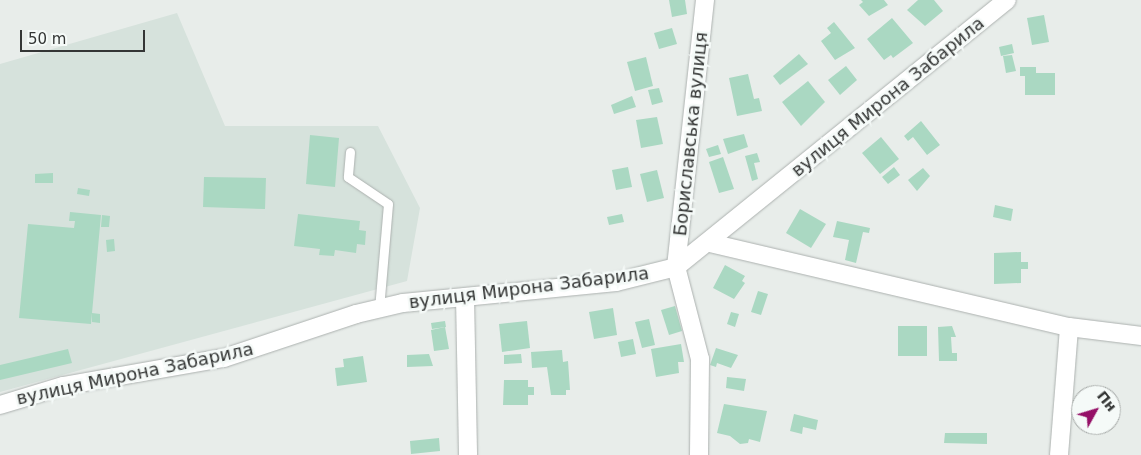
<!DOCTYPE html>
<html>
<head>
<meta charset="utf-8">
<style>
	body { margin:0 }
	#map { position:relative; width:1141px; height:455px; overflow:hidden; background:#e8edea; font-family:"DejaVu Sans",sans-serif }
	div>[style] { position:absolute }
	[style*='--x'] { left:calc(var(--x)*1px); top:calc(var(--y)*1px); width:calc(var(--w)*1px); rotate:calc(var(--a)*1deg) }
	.built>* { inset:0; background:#d6e2dc }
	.building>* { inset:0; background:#aad8c2 }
	.roads { filter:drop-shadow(0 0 1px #acb1af) drop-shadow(0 0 1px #acb1af) }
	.lane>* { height:9px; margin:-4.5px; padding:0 4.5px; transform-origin:4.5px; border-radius:4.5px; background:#fff }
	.street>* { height:18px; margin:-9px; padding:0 9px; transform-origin:9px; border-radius:9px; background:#fff }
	span { translate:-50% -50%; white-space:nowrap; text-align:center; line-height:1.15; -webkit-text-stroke:5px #f5faf8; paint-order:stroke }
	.street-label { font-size:18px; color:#343635 }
	.north { position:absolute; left:1071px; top:385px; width:50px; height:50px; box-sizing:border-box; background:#f5faf8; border:1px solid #a8acaa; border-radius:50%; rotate:51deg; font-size:14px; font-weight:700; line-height:20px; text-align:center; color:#343635 }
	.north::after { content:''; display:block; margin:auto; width:18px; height:22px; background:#951067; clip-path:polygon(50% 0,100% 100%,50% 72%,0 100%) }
	.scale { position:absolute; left:20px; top:30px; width:125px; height:22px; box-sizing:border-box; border:2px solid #343635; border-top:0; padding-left:6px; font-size:15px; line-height:18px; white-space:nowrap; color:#343635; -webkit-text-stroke:4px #f5faf8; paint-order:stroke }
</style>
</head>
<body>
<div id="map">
	<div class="built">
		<i style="clip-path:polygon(177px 13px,225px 126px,378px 126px,420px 208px,407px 281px,0 392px,0 64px)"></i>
	</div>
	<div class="building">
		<i style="clip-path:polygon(669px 0,685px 0,687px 14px,672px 17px)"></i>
		<i style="clip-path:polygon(861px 0,884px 0,888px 5px,869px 16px,859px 5px,863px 2px)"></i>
		<i style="clip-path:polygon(918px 0,934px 0,943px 11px,925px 26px,907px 10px)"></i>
		<i style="clip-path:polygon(1044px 15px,1049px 42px,1032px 45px,1027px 18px)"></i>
		<i style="clip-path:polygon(892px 18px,913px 43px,893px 58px,891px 55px,884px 60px,867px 39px)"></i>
		<i style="clip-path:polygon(834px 22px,855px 48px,835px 60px,821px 41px,831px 33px,827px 28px)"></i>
		<i style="clip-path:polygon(672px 28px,677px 44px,659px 49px,654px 33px)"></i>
		<i style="clip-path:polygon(1012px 44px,1014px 53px,1001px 56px,999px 47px)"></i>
		<i style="clip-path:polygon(799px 54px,808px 64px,780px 85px,773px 76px)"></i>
		<i style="clip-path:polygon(1012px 55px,1016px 71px,1006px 73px,1003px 56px)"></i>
		<i style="clip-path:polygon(646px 57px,653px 86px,635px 91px,627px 62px)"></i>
		<i style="clip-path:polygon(846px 66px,857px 80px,840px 95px,828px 80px)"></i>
		<i style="clip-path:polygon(1020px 67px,1036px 67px,1036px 73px,1055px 73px,1055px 95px,1025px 95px,1025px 76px,1020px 76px)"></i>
		<i style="clip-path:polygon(748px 74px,754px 99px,759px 98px,762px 111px,737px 116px,729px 78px)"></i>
		<i style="clip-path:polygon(808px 81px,825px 102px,801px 126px,782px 102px)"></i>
		<i style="clip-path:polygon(659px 88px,663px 102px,652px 105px,648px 90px)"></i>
		<i style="clip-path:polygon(632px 96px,636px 107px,614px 114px,611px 105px)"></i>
		<i style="clip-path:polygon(657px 117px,663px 144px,641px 148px,636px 120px)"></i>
		<i style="clip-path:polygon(921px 121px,940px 145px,927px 155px,913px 137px,908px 141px,904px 136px)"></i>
		<i style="clip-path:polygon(744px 134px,748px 147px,728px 154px,723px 139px)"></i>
		<i style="clip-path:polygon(310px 135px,339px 138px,335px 187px,306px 184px)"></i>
		<i style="clip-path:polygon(881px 137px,899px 159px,880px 174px,862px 153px)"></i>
		<i style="clip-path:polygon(718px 145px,721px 154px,709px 157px,706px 149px)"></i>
		<i style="clip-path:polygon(757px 153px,760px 162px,754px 163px,758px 179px,752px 181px,745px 156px)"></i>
		<i style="clip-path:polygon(723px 157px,734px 189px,719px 193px,709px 162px)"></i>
		<i style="clip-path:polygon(628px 167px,632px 187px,616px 190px,612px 170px)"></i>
		<i style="clip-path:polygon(894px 167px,900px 175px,888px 184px,882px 177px)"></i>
		<i style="clip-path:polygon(923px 168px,930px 176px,917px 191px,908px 180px)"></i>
		<i style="clip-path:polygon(657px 170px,664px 198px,647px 202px,640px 174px)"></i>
		<i style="clip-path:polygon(53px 173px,53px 183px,35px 183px,35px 174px)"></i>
		<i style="clip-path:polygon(204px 177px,266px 178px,265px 209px,203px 207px)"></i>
		<i style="clip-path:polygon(78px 188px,90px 190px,89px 196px,77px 194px)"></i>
		<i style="clip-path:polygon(995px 205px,1013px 209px,1011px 221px,993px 217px)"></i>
		<i style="clip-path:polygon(800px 209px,826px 224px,811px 248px,786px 233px)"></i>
		<i style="clip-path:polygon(70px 212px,101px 215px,91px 324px,19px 318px,28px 224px,74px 228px,75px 221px,69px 221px)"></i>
		<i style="clip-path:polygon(298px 214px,360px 221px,359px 230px,366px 231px,365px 245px,357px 244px,356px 253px,335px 250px,334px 256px,319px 255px,320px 249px,294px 246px)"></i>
		<i style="clip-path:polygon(622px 214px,624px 222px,609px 225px,607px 217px)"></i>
		<i style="clip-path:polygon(102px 215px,110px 216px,109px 227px,101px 227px)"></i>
		<i style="clip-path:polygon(837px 221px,870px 228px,869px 233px,863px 232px,856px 263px,845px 260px,849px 240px,833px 237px)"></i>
		<i style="clip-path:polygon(114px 239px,115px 251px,107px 252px,106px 240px)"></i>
		<i style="clip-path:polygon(1021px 252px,1021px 262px,1028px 262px,1028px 269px,1021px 269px,1021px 283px,994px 284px,994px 253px)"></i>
		<i style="clip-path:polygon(725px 265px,745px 276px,742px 281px,745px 283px,734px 299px,713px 288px)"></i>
		<i style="clip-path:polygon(758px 291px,768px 294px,761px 315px,751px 312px)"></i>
		<i style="clip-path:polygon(675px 306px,682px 331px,669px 335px,661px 310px)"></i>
		<i style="clip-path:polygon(613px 308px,617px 335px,594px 339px,589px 312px)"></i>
		<i style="clip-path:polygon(731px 312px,739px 314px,735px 327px,727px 324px)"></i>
		<i style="clip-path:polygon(92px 313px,100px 314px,100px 323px,92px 322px)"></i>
		<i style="clip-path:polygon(649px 319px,655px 345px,642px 348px,635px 322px)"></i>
		<i style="clip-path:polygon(445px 321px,446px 327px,432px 329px,431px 323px)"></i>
		<i style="clip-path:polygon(527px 321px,530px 348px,502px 352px,499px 324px)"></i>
		<i style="clip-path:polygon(898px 326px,927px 326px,927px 356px,898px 356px)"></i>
		<i style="clip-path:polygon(952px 326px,956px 337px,951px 337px,952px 353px,957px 353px,957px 361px,939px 361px,938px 327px)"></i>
		<i style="clip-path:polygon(445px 327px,449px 349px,434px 351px,431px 330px)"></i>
		<i style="clip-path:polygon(633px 339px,636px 354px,621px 357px,618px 342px)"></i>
		<i style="clip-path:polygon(681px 344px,684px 362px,678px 362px,679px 373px,656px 377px,651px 349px)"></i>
		<i style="clip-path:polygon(716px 348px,738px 355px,731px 368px,717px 363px,716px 367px,710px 365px)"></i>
		<i style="clip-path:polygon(68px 349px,72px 363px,0 380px,0 365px)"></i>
		<i style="clip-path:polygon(562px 350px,563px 362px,568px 361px,570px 390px,566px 390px,566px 395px,551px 395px,547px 367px,532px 368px,531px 352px)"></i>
		<i style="clip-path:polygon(429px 354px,433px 366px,407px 367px,407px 355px)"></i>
		<i style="clip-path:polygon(521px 354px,522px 363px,504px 364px,504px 355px)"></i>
		<i style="clip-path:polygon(363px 356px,367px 382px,337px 386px,335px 368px,344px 367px,343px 359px)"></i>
		<i style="clip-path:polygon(727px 377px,746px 379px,744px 391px,726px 388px)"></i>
		<i style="clip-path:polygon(504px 380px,528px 380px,528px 387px,534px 387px,534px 395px,528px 395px,528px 405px,503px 405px)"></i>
		<i style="clip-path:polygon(724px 404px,767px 411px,760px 442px,749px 439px,748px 443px,740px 444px,730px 436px,717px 433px)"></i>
		<i style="clip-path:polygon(794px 414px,818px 420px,816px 430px,803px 427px,802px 434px,790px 431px)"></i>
		<i style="clip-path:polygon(945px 433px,987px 433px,987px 444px,944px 443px)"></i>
		<i style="clip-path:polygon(439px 438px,440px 451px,411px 454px,410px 441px)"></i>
	</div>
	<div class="roads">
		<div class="lane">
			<i style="--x:350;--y:152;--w:25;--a:95"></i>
			<i style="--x:348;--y:177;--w:48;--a:34"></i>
			<i style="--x:388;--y:204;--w:105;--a:94.9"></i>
		</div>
		<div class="street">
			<i style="--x:710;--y:243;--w:369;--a:13.2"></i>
			<i style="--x:1069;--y:327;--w:73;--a:7.1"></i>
			<i style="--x:465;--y:297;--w:158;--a:88.9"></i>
			<i style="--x:0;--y:405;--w:66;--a:-16.8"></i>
			<i style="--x:63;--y:386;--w:163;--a:-9.9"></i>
			<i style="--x:224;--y:358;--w:139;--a:-18.4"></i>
			<i style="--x:356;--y:314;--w:48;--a:-13.2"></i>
			<i style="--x:403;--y:303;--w:214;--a:-5.6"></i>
			<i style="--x:616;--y:282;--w:62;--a:-14"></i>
			<i style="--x:676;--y:267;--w:425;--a:-38.9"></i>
			<i style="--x:699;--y:455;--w:96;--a:-89.4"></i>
			<i style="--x:700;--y:359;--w:95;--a:-104.6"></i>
			<i style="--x:676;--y:267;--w:269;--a:-83.8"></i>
			<i style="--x:1059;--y:455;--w:128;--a:-85.5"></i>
		</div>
	</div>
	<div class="street-label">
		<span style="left:888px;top:97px;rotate:-39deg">вулиця Мирона Забарила</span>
		<span style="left:691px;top:134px;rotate:-84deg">Бориславська вулиця</span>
		<span style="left:529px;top:288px;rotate:-7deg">вулиця Мирона Забарила</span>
		<span style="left:135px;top:374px;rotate:-12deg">вулиця Мирона Забарила</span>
	</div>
	<div class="north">Пн</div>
	<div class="scale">50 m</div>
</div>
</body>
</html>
